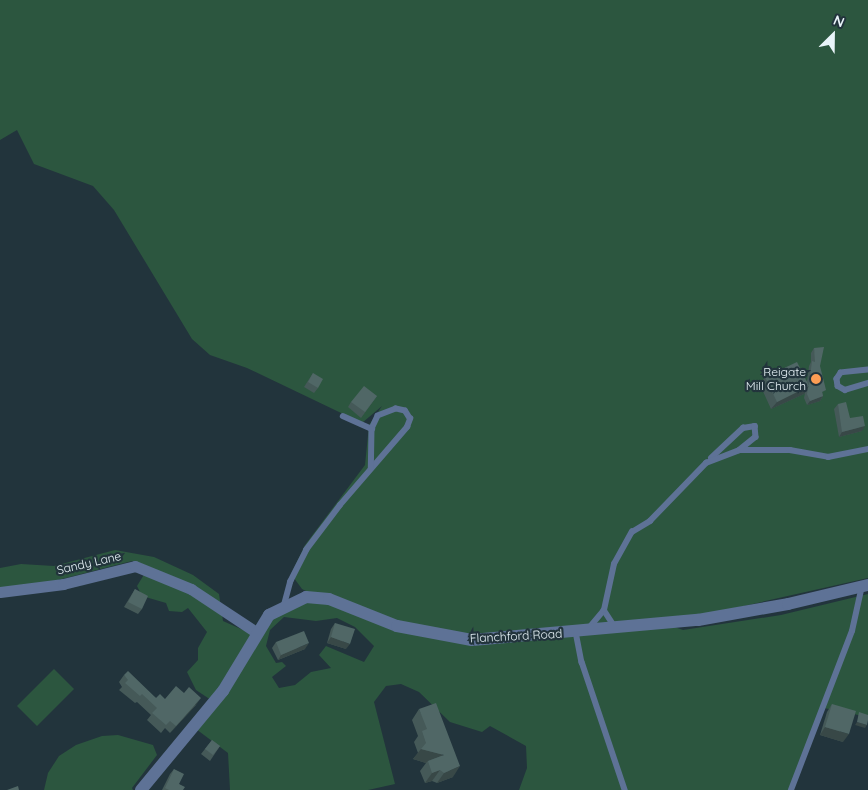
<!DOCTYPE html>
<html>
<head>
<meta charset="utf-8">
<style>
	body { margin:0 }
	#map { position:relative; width:868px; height:790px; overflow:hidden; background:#22343c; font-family:Quicksand,sans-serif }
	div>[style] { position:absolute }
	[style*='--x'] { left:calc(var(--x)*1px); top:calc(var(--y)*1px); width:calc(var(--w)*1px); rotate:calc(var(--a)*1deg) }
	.green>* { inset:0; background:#2c563f }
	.service>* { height:5.5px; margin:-2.75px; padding:0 2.75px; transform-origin:2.75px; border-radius:2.75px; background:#5e7296 }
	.minor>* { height:11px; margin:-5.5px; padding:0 5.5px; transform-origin:5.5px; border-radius:5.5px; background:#5e7296 }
	.tertiary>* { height:12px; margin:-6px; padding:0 6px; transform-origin:6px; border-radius:6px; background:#5e7296 }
	.wall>* { inset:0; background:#455958 }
	.shaded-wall>* { inset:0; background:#384847 }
	.building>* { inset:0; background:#506766 }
	.dots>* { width:14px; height:14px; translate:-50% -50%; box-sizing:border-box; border:2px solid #22343c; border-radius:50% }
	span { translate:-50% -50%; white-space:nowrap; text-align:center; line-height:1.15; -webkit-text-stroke:4.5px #22343c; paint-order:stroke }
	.poi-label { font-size:12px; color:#e9f4f9 }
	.right { translate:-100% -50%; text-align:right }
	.street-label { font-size:12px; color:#e9f4f9 }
	.north { position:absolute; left:808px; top:10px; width:50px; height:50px; -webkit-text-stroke:4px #22343c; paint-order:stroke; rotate:23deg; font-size:14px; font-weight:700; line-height:20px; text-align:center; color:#e9f4f9 }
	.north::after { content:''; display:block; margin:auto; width:18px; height:22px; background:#e9f4f9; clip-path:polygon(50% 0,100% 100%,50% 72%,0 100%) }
</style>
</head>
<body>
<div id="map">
	<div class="green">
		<i style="clip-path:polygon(evenodd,0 0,868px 0,868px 578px,717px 612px,655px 620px,683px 630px,781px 615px,868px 594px,868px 717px,824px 708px,793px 790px,519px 790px,527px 768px,526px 746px,490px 726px,482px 732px,450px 722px,419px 692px,401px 684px,386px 686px,374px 702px,395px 784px,368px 790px,230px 790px,228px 753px,196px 729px,214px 702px,196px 690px,187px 672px,198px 660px,198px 648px,207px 632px,188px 608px,182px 612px,169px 611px,166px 603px,142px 596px,137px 586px,148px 568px,132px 561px,54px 581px,0 588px,0 568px,21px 564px,54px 566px,115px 550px,154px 557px,193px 575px,219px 594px,223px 621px,259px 637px,280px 611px,308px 592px,302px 589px,291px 574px,305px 545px,365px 465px,369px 425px,382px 406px,362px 423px,247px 368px,210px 355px,192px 339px,114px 210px,93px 186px,34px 164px,17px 130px,0 140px,0 0,284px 617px,316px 621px,337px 618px,355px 627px,374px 646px,364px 662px,326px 646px,319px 655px,331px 668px,311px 672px,295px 685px,279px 688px,272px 677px,286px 666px,282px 662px,276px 663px,266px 646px,270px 630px,284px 617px)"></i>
		<i style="clip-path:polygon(54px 669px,74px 689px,37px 726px,17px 706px)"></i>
		<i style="clip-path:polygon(118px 735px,153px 745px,157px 755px,132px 788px,133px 790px,44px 790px,48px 773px,59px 756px,76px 745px,102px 736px)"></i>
	</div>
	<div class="service">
		<i style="--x:868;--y:370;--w:27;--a:174"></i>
		<i style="--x:841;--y:373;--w:7;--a:124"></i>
		<i style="--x:837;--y:379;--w:7;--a:82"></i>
		<i style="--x:838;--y:386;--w:8;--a:30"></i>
		<i style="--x:845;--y:390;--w:24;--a:-17"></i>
		<i style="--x:343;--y:416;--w:32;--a:24"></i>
		<i style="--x:711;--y:458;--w:44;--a:-43.2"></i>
		<i style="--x:743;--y:428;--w:12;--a:-9"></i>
		<i style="--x:755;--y:426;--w:11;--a:85"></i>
		<i style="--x:756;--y:437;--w:21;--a:141"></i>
		<i style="--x:284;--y:605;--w:24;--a:-75"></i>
		<i style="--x:290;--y:582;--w:36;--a:-63"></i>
		<i style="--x:306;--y:550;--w:56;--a:-52.9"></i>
		<i style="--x:340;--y:505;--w:103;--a:-49.3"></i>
		<i style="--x:407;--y:427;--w:9;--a:-69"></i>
		<i style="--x:410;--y:419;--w:9;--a:-122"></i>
		<i style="--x:405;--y:411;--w:9;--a:-167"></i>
		<i style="--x:396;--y:409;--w:19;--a:159"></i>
		<i style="--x:378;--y:416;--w:14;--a:115"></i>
		<i style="--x:372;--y:429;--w:39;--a:91"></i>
		<i style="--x:604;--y:610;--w:20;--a:57"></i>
		<i style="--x:589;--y:628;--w:23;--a:-50"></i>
		<i style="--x:604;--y:610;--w:47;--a:-77.7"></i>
		<i style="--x:614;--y:564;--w:37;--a:-61"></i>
		<i style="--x:632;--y:532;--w:21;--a:-31"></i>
		<i style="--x:650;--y:521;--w:81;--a:-46"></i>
		<i style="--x:706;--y:463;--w:36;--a:-21"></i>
		<i style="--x:740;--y:450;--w:50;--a:0"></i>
		<i style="--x:790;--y:450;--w:39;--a:10"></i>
		<i style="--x:828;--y:457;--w:41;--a:-11.3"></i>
		<i style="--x:576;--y:632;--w:31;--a:79"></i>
		<i style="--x:582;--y:662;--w:135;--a:71.4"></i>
		<i style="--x:791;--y:790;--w:170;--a:-69"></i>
		<i style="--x:852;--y:631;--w:46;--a:-77.5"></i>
	</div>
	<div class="minor">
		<i style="--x:0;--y:592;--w:64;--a:-7.2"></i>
		<i style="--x:63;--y:584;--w:74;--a:-14"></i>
		<i style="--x:135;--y:566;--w:61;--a:22.3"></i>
		<i style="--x:191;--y:589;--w:78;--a:33.5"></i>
	</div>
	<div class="tertiary">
		<i style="--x:141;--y:790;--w:129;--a:-50.4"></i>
		<i style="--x:223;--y:691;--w:89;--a:-58.8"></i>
		<i style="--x:269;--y:615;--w:41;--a:-25.9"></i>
		<i style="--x:306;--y:597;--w:23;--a:5"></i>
		<i style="--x:329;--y:599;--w:73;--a:21.7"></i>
		<i style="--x:397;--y:626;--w:76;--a:10.6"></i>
		<i style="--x:472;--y:640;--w:227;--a:-5.1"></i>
		<i style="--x:698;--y:620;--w:91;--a:-10.1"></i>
		<i style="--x:788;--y:604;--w:82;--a:-13.4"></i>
	</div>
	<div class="wall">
		<i style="clip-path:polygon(814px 348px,823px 396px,820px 401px,807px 405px,804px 398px,805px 393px,804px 394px,771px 409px,760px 385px,765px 377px,807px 381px,809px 366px,811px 362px,811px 353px)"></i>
		<i style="clip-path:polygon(313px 373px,318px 388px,314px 393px,304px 387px)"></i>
		<i style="clip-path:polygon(377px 396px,361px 418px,348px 407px,351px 402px)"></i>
		<i style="clip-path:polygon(838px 404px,850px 418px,862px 431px,839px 437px,834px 409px)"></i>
		<i style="clip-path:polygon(135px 589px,142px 609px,138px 614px,124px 607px)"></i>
		<i style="clip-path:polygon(335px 623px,346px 649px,327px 643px,331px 629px)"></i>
		<i style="clip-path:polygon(276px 642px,305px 649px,278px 660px,272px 648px)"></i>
		<i style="clip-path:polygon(124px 675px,156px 698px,165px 699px,196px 705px,170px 733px,165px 728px,161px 733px,147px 720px,151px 715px,137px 702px,135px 703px,119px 690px,122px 687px,119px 682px)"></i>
		<i style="clip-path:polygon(832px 704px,843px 742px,820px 735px,827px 712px)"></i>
		<i style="clip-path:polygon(419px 709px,453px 777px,437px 783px,432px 781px,425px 783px,420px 771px,426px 763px,413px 759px,418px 753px,414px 742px,418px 736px,412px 720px)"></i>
		<i style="clip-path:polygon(212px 740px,220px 746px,210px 761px,201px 754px)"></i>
		<i style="clip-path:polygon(174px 769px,179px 784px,183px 790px,162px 790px,170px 774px)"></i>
	</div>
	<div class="shaded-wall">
		<i style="clip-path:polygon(809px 386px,804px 394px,771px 409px,777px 402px)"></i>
		<i style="clip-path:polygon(823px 396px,820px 401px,807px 405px,810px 401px)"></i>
		<i style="clip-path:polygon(865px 426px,862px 431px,839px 437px,842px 432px)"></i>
		<i style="clip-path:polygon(331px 637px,350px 644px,346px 649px,327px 643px)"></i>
		<i style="clip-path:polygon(309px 643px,305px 649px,278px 660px,281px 655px)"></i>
		<i style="clip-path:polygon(201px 698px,196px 705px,170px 733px,176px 726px)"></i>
		<i style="clip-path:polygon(857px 722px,867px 725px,865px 728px,855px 725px)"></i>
		<i style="clip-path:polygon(825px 727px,849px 734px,843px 742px,820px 735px)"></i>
		<i style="clip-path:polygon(421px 749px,444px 755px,428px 761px,426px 763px,413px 759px)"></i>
		<i style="clip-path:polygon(460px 766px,453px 777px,437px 783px,444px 773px)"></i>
		<i style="clip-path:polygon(440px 770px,432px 781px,425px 783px,432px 773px)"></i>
	</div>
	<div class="building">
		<i style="clip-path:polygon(824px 347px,820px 366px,826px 390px,822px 392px,823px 396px,810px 401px,807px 394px,808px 388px,809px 386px,809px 385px,812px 361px,815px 362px,814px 348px)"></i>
		<i style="clip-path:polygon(797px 362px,809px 386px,777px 402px,765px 377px)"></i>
		<i style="clip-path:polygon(313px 373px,323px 379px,318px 388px,308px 382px)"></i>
		<i style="clip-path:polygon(364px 386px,377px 396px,365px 412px,351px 402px)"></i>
		<i style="clip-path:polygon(846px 402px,850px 418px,863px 416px,865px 426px,842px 432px,838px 404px)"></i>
		<i style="clip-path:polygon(135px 589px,148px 596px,142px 609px,128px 602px)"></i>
		<i style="clip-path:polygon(335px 623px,355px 629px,350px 644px,331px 637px)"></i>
		<i style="clip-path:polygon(304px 631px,309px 643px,281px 655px,276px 642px)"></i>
		<i style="clip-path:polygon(128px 671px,156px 698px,160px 694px,165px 699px,176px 686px,184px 693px,189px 687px,201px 698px,176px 726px,170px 721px,166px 725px,152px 713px,157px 708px,142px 694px,140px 696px,125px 683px,128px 680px,124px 675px)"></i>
		<i style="clip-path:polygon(436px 703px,460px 766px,444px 773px,440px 770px,432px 773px,428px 761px,444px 755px,421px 749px,426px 743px,422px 731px,427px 729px,419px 709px)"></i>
		<i style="clip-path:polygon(832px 704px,856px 711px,849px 734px,825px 727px)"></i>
		<i style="clip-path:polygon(859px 712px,868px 715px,868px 720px,867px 725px,857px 722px)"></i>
		<i style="clip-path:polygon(212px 740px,220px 746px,213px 755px,205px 749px)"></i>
		<i style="clip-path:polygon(174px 769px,184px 774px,179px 784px,185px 787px,183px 790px,169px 790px,165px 788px)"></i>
		<i style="clip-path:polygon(18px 786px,19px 790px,7px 790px)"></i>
	</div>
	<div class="dots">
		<i style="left:816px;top:379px;background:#fd9d54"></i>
	</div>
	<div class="poi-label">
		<span class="right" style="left:806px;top:379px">Reigate<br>Mill Church</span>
	</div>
	<div class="street-label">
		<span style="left:89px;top:563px;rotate:-13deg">Sandy Lane</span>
		<span style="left:516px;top:636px;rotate:-3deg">Flanchford Road</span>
	</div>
	<div class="north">N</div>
</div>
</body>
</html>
